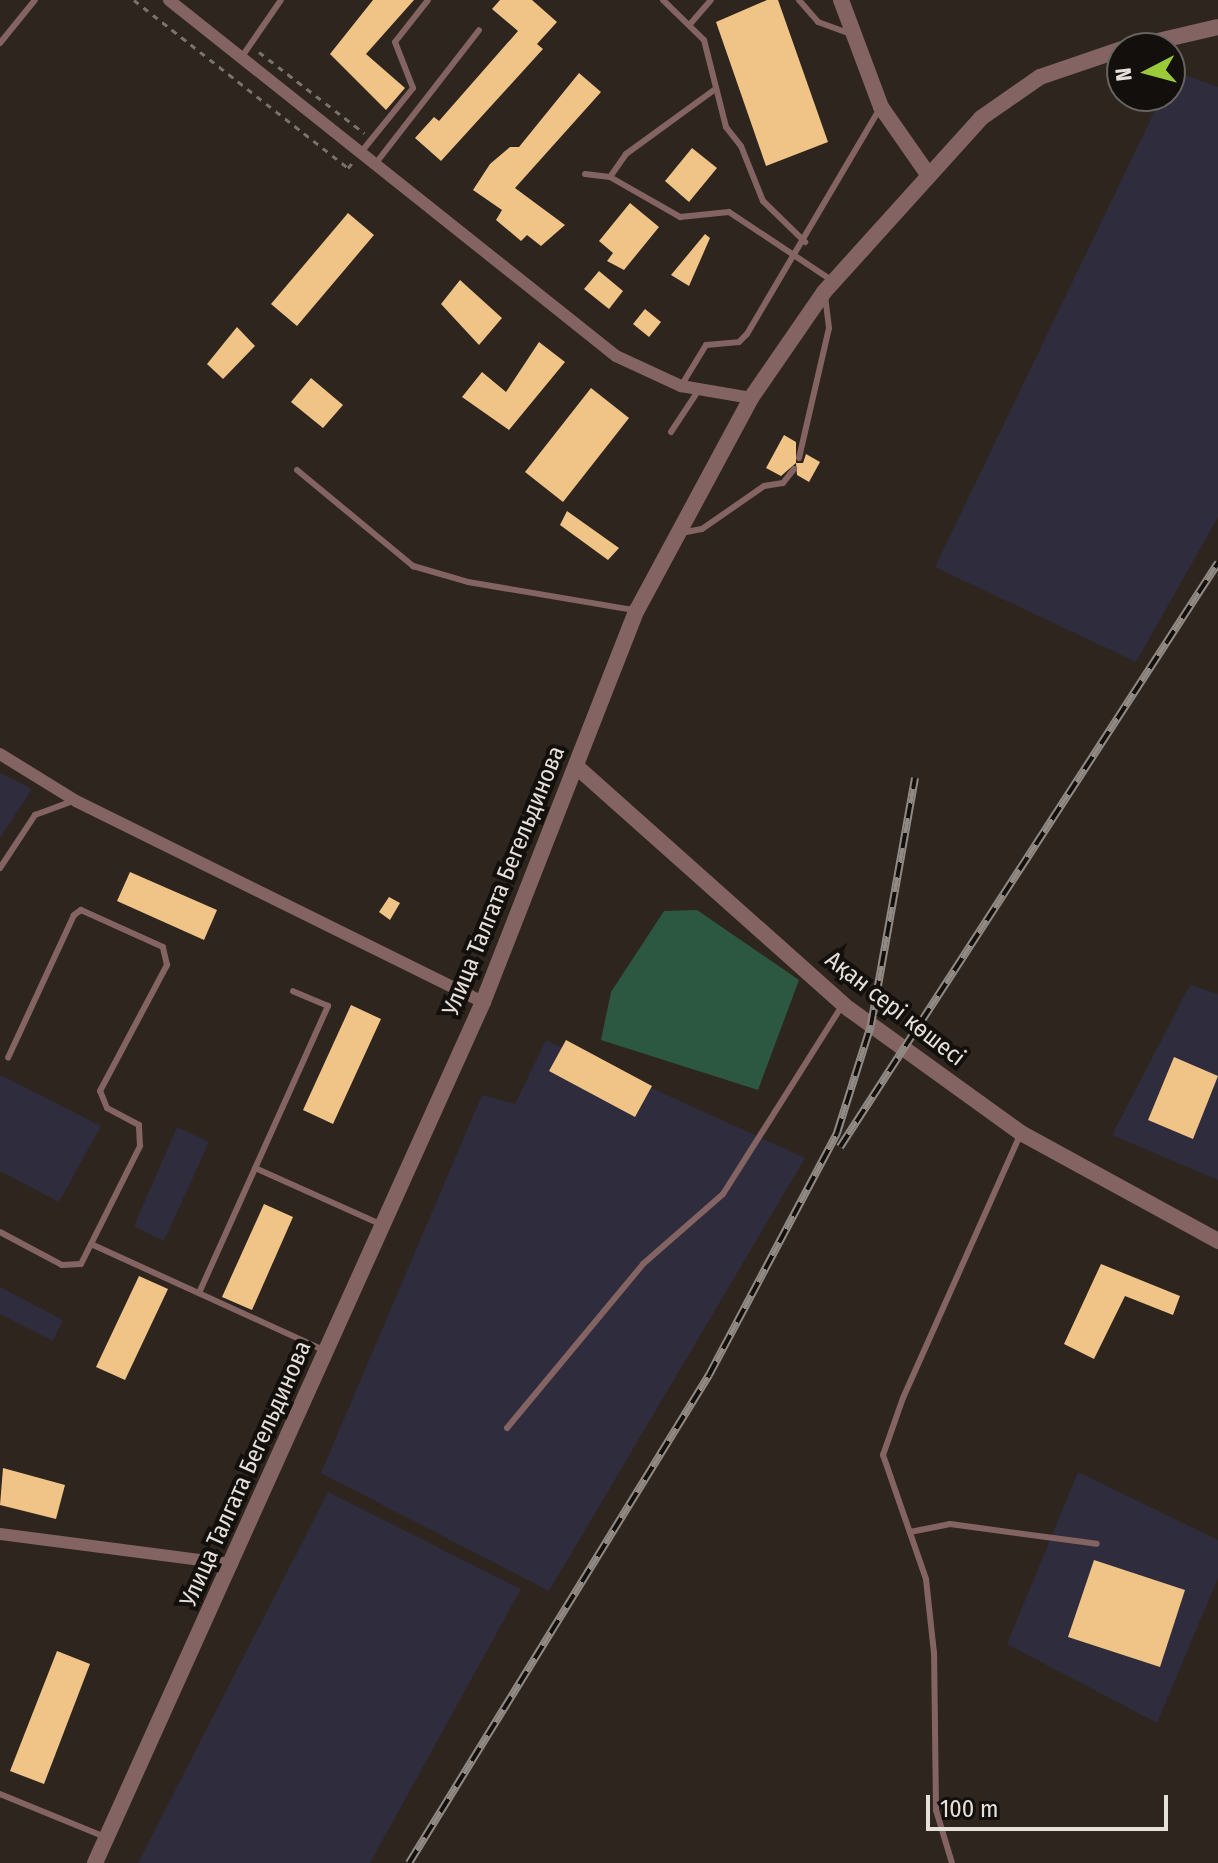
<!DOCTYPE html>
<html>
<head>
<meta charset="utf-8">
<style>
	body { margin:0 }
	#map { position:relative; width:1218px; height:1863px; overflow:hidden; background:#2e251e; font-family:"Fira Sans Condensed",sans-serif }
	div>[style] { position:absolute }
	[style*='--x'] { left:calc(var(--x)*1px); top:calc(var(--y)*1px); width:calc(var(--w)*1px); rotate:calc(var(--a)*1deg) }
	.industrial>* { inset:0; background:#2f2c3d }
	.green>* { inset:0; background:#2c5842 }
	.building>* { inset:0; background:#f0c387 }
	.path>* { height:3px; margin-top:-1.5px; transform-origin:0; background:repeating-linear-gradient(90deg,#7a726c 0 6px,transparent 0 12px) }
	.service>* { height:6px; margin:-3px; padding:0 3px; transform-origin:3px; border-radius:3px; background:#846463 }
	.minor>* { height:12px; margin:-6px; padding:0 6px; transform-origin:6px; border-radius:6px; background:#846463 }
	.tertiary>* { height:16px; margin:-8px; padding:0 8px; transform-origin:8px; border-radius:8px; background:#846463 }
	.rail>* { height:8px; margin-top:-4px; transform-origin:0; background:repeating-linear-gradient(90deg,#130f0c 0 15px,#918983 0 30px); box-sizing:border-box; border-block:2px solid #918983 }
	span { translate:-50% -50%; white-space:nowrap; text-align:center; line-height:1.15; -webkit-text-stroke:8px #130f0c; paint-order:stroke }
	.street-label { font-size:24px; color:#e6e0db }
	.north { position:absolute; left:1106px; top:32px; width:80px; height:80px; box-sizing:border-box; background:#130f0c; border:2px solid #67635f; border-radius:50%; rotate:264deg; font-size:22px; font-weight:700; line-height:32px; text-align:center; color:#e6e0db }
	.north::after { content:''; display:block; margin:auto; width:28px; height:36px; background:#98cb37; clip-path:polygon(50% 0,100% 100%,50% 72%,0 100%) }
	.scale { position:absolute; left:926px; top:1795px; width:242px; height:36px; box-sizing:border-box; border:4px solid #e6e0db; border-top:0; padding-left:10px; font-size:24px; line-height:28px; white-space:nowrap; color:#e6e0db; -webkit-text-stroke:6px #130f0c; paint-order:stroke }
</style>
</head>
<body>
<div id="map">
	<div class="industrial">
		<i style="clip-path:polygon(1174px 71px,1218px 87px,1218px 517px,1136px 662px,935px 567px,1162px 96px,1170px 96px)"></i>
		<i style="clip-path:polygon(0 773px,32px 789px,0 838px)"></i>
		<i style="clip-path:polygon(1190px 985px,1218px 994px,1218px 1180px,1112px 1135px)"></i>
		<i style="clip-path:polygon(546px 1040px,805px 1158px,549px 1591px,321px 1473px,482px 1095px,515px 1104px)"></i>
		<i style="clip-path:polygon(0 1075px,101px 1126px,59px 1202px,0 1171px)"></i>
		<i style="clip-path:polygon(177px 1127px,209px 1142px,164px 1241px,134px 1226px)"></i>
		<i style="clip-path:polygon(0 1287px,63px 1320px,53px 1341px,0 1314px)"></i>
		<i style="clip-path:polygon(1078px 1472px,1218px 1540px,1218px 1578px,1157px 1723px,1007px 1644px)"></i>
		<i style="clip-path:polygon(328px 1492px,521px 1589px,370px 1863px,138px 1863px)"></i>
	</div>
	<div class="green">
		<i style="clip-path:polygon(697px 910px,799px 980px,758px 1090px,601px 1040px,611px 992px,664px 911px)"></i>
	</div>
	<div class="building">
		<i style="clip-path:polygon(373px 0,414px 0,366px 54px,405px 88px,386px 110px,330px 54px)"></i>
		<i style="clip-path:polygon(500px 0,532px 0,557px 22px,537px 44px,543px 49px,441px 161px,415px 138px,434px 117px,439px 121px,518px 31px,492px 9px)"></i>
		<i style="clip-path:polygon(767px 0,778px 0,828px 142px,766px 166px,716px 22px)"></i>
		<i style="clip-path:polygon(579px 73px,601px 92px,515px 188px,565px 225px,541px 246px,527px 235px,521px 241px,496px 220px,502px 210px,473px 190px,490px 164px,510px 147px,519px 147px)"></i>
		<i style="clip-path:polygon(692px 148px,717px 168px,689px 202px,665px 181px)"></i>
		<i style="clip-path:polygon(630px 203px,659px 227px,624px 270px,607px 261px,613px 253px,599px 241px)"></i>
		<i style="clip-path:polygon(348px 213px,374px 235px,297px 326px,271px 304px)"></i>
		<i style="clip-path:polygon(705px 234px,710px 238px,689px 286px,671px 275px)"></i>
		<i style="clip-path:polygon(599px 271px,623px 291px,609px 309px,584px 289px)"></i>
		<i style="clip-path:polygon(460px 280px,502px 318px,479px 345px,441px 304px)"></i>
		<i style="clip-path:polygon(645px 309px,661px 322px,649px 337px,633px 324px)"></i>
		<i style="clip-path:polygon(237px 327px,255px 346px,223px 379px,207px 364px)"></i>
		<i style="clip-path:polygon(539px 342px,565px 362px,509px 430px,462px 397px,482px 372px,506px 392px)"></i>
		<i style="clip-path:polygon(311px 378px,343px 405px,323px 428px,291px 402px)"></i>
		<i style="clip-path:polygon(591px 388px,629px 418px,563px 502px,525px 472px)"></i>
		<i style="clip-path:polygon(784px 435px,796px 442px,796px 463px,803px 463px,806px 454px,820px 462px,809px 482px,797px 475px,796px 463px,781px 476px,766px 468px)"></i>
		<i style="clip-path:polygon(567px 511px,619px 548px,608px 560px,560px 525px)"></i>
		<i style="clip-path:polygon(130px 872px,217px 910px,204px 940px,117px 901px)"></i>
		<i style="clip-path:polygon(389px 897px,400px 903px,390px 920px,379px 912px)"></i>
		<i style="clip-path:polygon(351px 1005px,381px 1019px,333px 1124px,303px 1110px)"></i>
		<i style="clip-path:polygon(566px 1040px,652px 1086px,635px 1117px,549px 1071px)"></i>
		<i style="clip-path:polygon(1174px 1057px,1218px 1076px,1193px 1139px,1148px 1120px)"></i>
		<i style="clip-path:polygon(264px 1204px,293px 1217px,252px 1310px,222px 1297px)"></i>
		<i style="clip-path:polygon(1101px 1264px,1180px 1296px,1173px 1315px,1125px 1296px,1094px 1359px,1064px 1344px)"></i>
		<i style="clip-path:polygon(139px 1276px,168px 1289px,125px 1380px,96px 1367px)"></i>
		<i style="clip-path:polygon(3px 1468px,65px 1485px,56px 1519px,0 1505px)"></i>
		<i style="clip-path:polygon(1094px 1560px,1185px 1590px,1160px 1667px,1068px 1637px)"></i>
		<i style="clip-path:polygon(57px 1651px,90px 1664px,44px 1784px,10px 1771px)"></i>
	</div>
	<div class="path">
		<i style="--x:134;--y:0;--w:272;--a:38.1"></i>
		<i style="--x:348;--y:168;--w:6;--a:-51"></i>
		<i style="--x:259;--y:52;--w:133;--a:37.6"></i>
	</div>
	<div class="service">
		<i style="--x:663;--y:0;--w:57;--a:44.3"></i>
		<i style="--x:704;--y:40;--w:90;--a:75.8"></i>
		<i style="--x:726;--y:127;--w:24;--a:52"></i>
		<i style="--x:741;--y:146;--w:59;--a:68.2"></i>
		<i style="--x:763;--y:201;--w:59;--a:44.3"></i>
		<i style="--x:799;--y:0;--w:29;--a:49"></i>
		<i style="--x:818;--y:22;--w:35;--a:20"></i>
		<i style="--x:691;--y:23;--w:30;--a:-49"></i>
		<i style="--x:0;--y:43;--w:55;--a:-50.9"></i>
		<i style="--x:241;--y:58;--w:70;--a:-55.4"></i>
		<i style="--x:362;--y:151;--w:81;--a:-51"></i>
		<i style="--x:413;--y:88;--w:49;--a:-111.4"></i>
		<i style="--x:395;--y:42;--w:53;--a:-51.8"></i>
		<i style="--x:376;--y:163;--w:168;--a:-52.2"></i>
		<i style="--x:585;--y:174;--w:25;--a:7"></i>
		<i style="--x:610;--y:177;--w:81;--a:29.7"></i>
		<i style="--x:680;--y:217;--w:49;--a:-5.8"></i>
		<i style="--x:729;--y:212;--w:125;--a:33.6"></i>
		<i style="--x:610;--y:177;--w:28;--a:-55"></i>
		<i style="--x:626;--y:154;--w:109;--a:-36"></i>
		<i style="--x:681;--y:386;--w:48;--a:-58.6"></i>
		<i style="--x:706;--y:345;--w:33;--a:-5"></i>
		<i style="--x:739;--y:342;--w:11;--a:-45"></i>
		<i style="--x:747;--y:334;--w:262;--a:-59.5"></i>
		<i style="--x:671;--y:432;--w:49;--a:-56.6"></i>
		<i style="--x:799;--y:458;--w:133;--a:-77"></i>
		<i style="--x:829;--y:328;--w:34;--a:-97"></i>
		<i style="--x:297;--y:470;--w:151;--a:39.6"></i>
		<i style="--x:413;--y:566;--w:57;--a:16.2"></i>
		<i style="--x:468;--y:582;--w:167;--a:9.6"></i>
		<i style="--x:681;--y:533;--w:21;--a:-11"></i>
		<i style="--x:702;--y:529;--w:75;--a:-34.7"></i>
		<i style="--x:764;--y:486;--w:19;--a:-9"></i>
		<i style="--x:783;--y:483;--w:18;--a:-52"></i>
		<i style="--x:0;--y:868;--w:64;--a:-56.6"></i>
		<i style="--x:35;--y:815;--w:40;--a:-20.2"></i>
		<i style="--x:255;--y:1168;--w:137;--a:24.1"></i>
		<i style="--x:0;--y:1232;--w:70;--a:28"></i>
		<i style="--x:62;--y:1265;--w:19;--a:-3"></i>
		<i style="--x:81;--y:1264;--w:132;--a:-63.4"></i>
		<i style="--x:140;--y:1146;--w:21;--a:-93"></i>
		<i style="--x:139;--y:1125;--w:36;--a:-152"></i>
		<i style="--x:107;--y:1108;--w:18;--a:-112"></i>
		<i style="--x:100;--y:1091;--w:143;--a:-62"></i>
		<i style="--x:167;--y:965;--w:18;--a:-103"></i>
		<i style="--x:163;--y:947;--w:90;--a:-155.7"></i>
		<i style="--x:81;--y:910;--w:9;--a:144"></i>
		<i style="--x:74;--y:915;--w:157;--a:114.8"></i>
		<i style="--x:91;--y:1244;--w:256;--a:24.5"></i>
		<i style="--x:199;--y:1293;--w:315;--a:-65.8"></i>
		<i style="--x:328;--y:1006;--w:38;--a:-157"></i>
		<i style="--x:507;--y:1428;--w:213;--a:-50.3"></i>
		<i style="--x:643;--y:1264;--w:106;--a:-41.2"></i>
		<i style="--x:723;--y:1194;--w:225;--a:-57.7"></i>
		<i style="--x:910;--y:1532;--w:41;--a:-11.3"></i>
		<i style="--x:950;--y:1524;--w:148;--a:7.7"></i>
		<i style="--x:0;--y:1794;--w:111;--a:22.2"></i>
		<i style="--x:952;--y:1863;--w:55;--a:-106.8"></i>
		<i style="--x:936;--y:1810;--w:157;--a:-90.7"></i>
		<i style="--x:934;--y:1653;--w:74;--a:-96.2"></i>
		<i style="--x:926;--y:1579;--w:131;--a:-109.1"></i>
		<i style="--x:883;--y:1455;--w:60;--a:-70.7"></i>
		<i style="--x:903;--y:1398;--w:290;--a:-66"></i>
	</div>
	<div class="minor">
		<i style="--x:169;--y:0;--w:571;--a:38.53"></i>
		<i style="--x:616;--y:356;--w:72;--a:24.8"></i>
		<i style="--x:681;--y:386;--w:71;--a:9.7"></i>
		<i style="--x:0;--y:754;--w:89;--a:31.7"></i>
		<i style="--x:76;--y:801;--w:454;--a:26.3"></i>
		<i style="--x:0;--y:1534;--w:234;--a:7.4"></i>
	</div>
	<div class="tertiary">
		<i style="--x:841;--y:0;--w:114;--a:69.5"></i>
		<i style="--x:881;--y:107;--w:80;--a:55.1"></i>
		<i style="--x:1128;--y:48;--w:92;--a:-13.1"></i>
		<i style="--x:577;--y:767;--w:364;--a:41.7"></i>
		<i style="--x:849;--y:1009;--w:212;--a:35.8"></i>
		<i style="--x:1021;--y:1133;--w:225;--a:28.7"></i>
		<i style="--x:95;--y:1863;--w:944;--a:-65.74"></i>
		<i style="--x:483;--y:1002;--w:421;--a:-68.6"></i>
		<i style="--x:637;--y:610;--w:241;--a:-61.7"></i>
		<i style="--x:751;--y:398;--w:129;--a:-55.4"></i>
		<i style="--x:824;--y:292;--w:234;--a:-47.9"></i>
		<i style="--x:981;--y:118;--w:72;--a:-34.8"></i>
		<i style="--x:1040;--y:77;--w:87;--a:-18.9"></i>
	</div>
	<div class="rail">
		<i style="--x:840;--y:1147;--w:696;--a:-57.09"></i>
		<i style="--x:409;--y:1863;--w:573;--a:-58.42"></i>
		<i style="--x:709;--y:1375;--w:274;--a:-62.1"></i>
		<i style="--x:837;--y:1133;--w:113;--a:-72.5"></i>
		<i style="--x:871;--y:1025;--w:251;--a:-79.9"></i>
	</div>
	<div class="street-label">
		<span style="left:504px;top:881px;rotate:-68deg">Улица Талгата Бегельдинова</span>
		<span style="left:895px;top:1009px;rotate:38deg">Ақан сері көшесі</span>
		<span style="left:246px;top:1474px;rotate:-66deg">Улица Талгата Бегельдинова</span>
	</div>
	<div class="north">N</div>
	<div class="scale">100 m</div>
</div>
</body>
</html>
